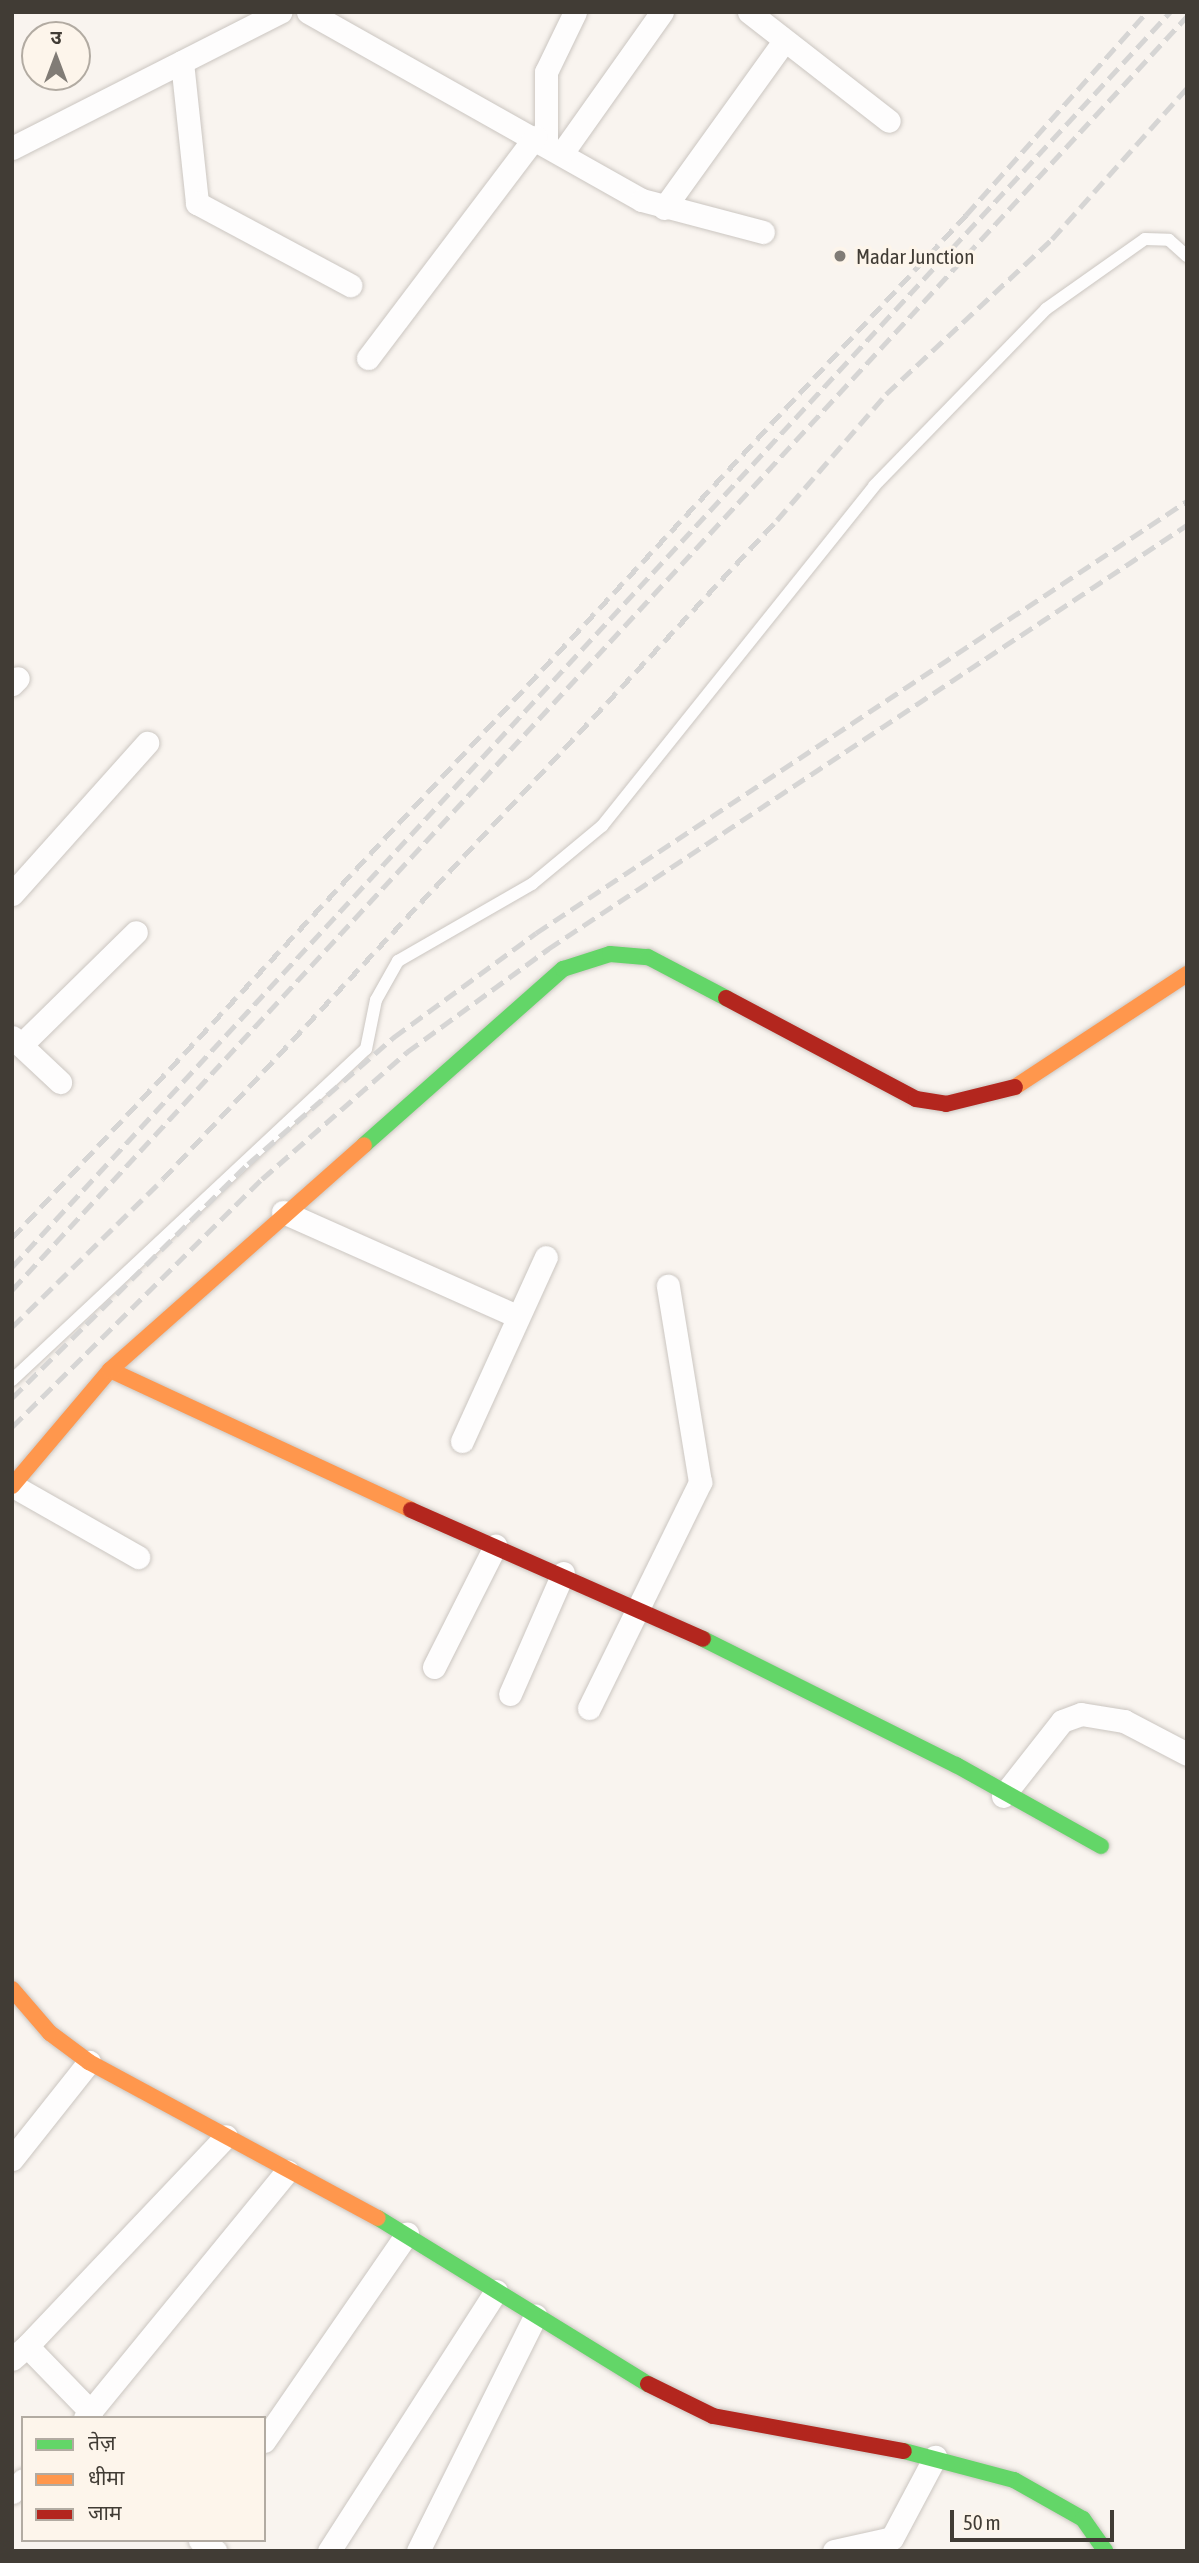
<!DOCTYPE html>
<html>
<head>
<meta charset="utf-8">
<style>
	body { margin:0 }
	#map { position:relative; width:1199px; height:2563px; overflow:hidden; background:#f9f4ef; font-family:"Asap Condensed","Noto Sans Devanagari",sans-serif }
	div>[style] { position:absolute }
	[style*='--x'] { left:calc(var(--x)*1px); top:calc(var(--y)*1px); width:calc(var(--w)*1px); rotate:calc(var(--a)*1deg) }
	.roads { filter:drop-shadow(0 0 2px #cbc6c1) drop-shadow(0 0 2px #cbc6c1) }
	.lane>* { height:12px; margin:-6px; padding:0 6px; transform-origin:6px; border-radius:6px; background:#fefdfd }
	.street>* { height:23px; margin:-11.5px; padding:0 11.5px; transform-origin:11.5px; border-radius:11.5px; background:#fefdfd }
	.fast>* { height:16px; margin:-8px; padding:0 8px; transform-origin:8px; border-radius:8px; background:#63d668 }
	.slow>* { height:16px; margin:-8px; padding:0 8px; transform-origin:8px; border-radius:8px; background:#ff974d }
	.jam>* { height:16px; margin:-8px; padding:0 8px; transform-origin:8px; border-radius:8px; background:#b3261e }
	.rail>* { height:5px; margin-top:-2.5px; transform-origin:0; background:repeating-linear-gradient(90deg,#d6d5d4 0 14px,transparent 0 21px) }
	.dots>* { width:19px; height:19px; translate:-50% -50%; box-sizing:border-box; border:4px solid #fdf5eb; border-radius:50% }
	span { translate:-50% -50%; white-space:nowrap; text-align:center; line-height:1.15; -webkit-text-stroke:7px #fdf5eb; paint-order:stroke }
	.poi-label { font-size:21px; color:#413c35 }
	.left { translate:0 -50%; text-align:left }
	.frame { position:absolute; inset:0; border:14px solid #413c35; pointer-events:none }
	.legend { position:absolute; left:21px; top:2416px; width:245px; height:126px; box-sizing:border-box; background:#fdf5eb; border:2px solid #b2aba2; margin:0; padding:9px 12px; list-style:none; font-size:21px; color:#413c35 }
	.legend li { display:flex; align-items:center; gap:14px; height:35px }
	.legend b { width:35px; border:2px solid #b2aba2 }
	.north { position:absolute; left:21px; top:21px; width:70px; height:70px; box-sizing:border-box; background:#fdf5eb; border:2px solid #b2aba2; border-radius:50%; rotate:0deg; font-size:19px; font-weight:700; line-height:28px; text-align:center; color:#413c35 }
	.north::after { content:''; display:block; margin:auto; width:24px; height:32px; background:#817c76; clip-path:polygon(50% 0,100% 100%,50% 72%,0 100%) }
	.scale { position:absolute; left:950px; top:2510px; width:164px; height:32px; box-sizing:border-box; border:4px solid #413c35; border-top:0; padding-left:9px; font-size:21px; line-height:24px; white-space:nowrap; color:#413c35; -webkit-text-stroke:5px #fdf5eb; paint-order:stroke }
</style>
</head>
<body>
<div id="map">
	<div class="roads">
		<div class="lane">
			<i style="--x:12;--y:1380;--w:485;--a:-43.1"></i>
			<i style="--x:366;--y:1049;--w:50;--a:-78.5"></i>
			<i style="--x:376;--y:1000;--w:45;--a:-60.6"></i>
			<i style="--x:398;--y:961;--w:155;--a:-29.9"></i>
			<i style="--x:532;--y:884;--w:91;--a:-39.6"></i>
			<i style="--x:602;--y:826;--w:435;--a:-51.3"></i>
			<i style="--x:874;--y:486;--w:247;--a:-45.8"></i>
			<i style="--x:1046;--y:309;--w:121;--a:-35.3"></i>
			<i style="--x:1145;--y:239;--w:24;--a:2"></i>
			<i style="--x:1169;--y:240;--w:24;--a:42"></i>
		</div>
		<div class="street">
			<i style="--x:308;--y:12;--w:383;--a:29.4"></i>
			<i style="--x:642;--y:200;--w:125;--a:14.8"></i>
			<i style="--x:749;--y:12;--w:177;--a:37.9"></i>
			<i style="--x:182;--y:62;--w:142;--a:83.9"></i>
			<i style="--x:197;--y:203;--w:174;--a:28.2"></i>
			<i style="--x:546;--y:144;--w:72;--a:-90"></i>
			<i style="--x:546;--y:72;--w:67;--a:-64.2"></i>
			<i style="--x:12;--y:148;--w:301;--a:-26.9"></i>
			<i style="--x:562;--y:153;--w:173;--a:-54.7"></i>
			<i style="--x:664;--y:208;--w:206;--a:-54.3"></i>
			<i style="--x:368;--y:358;--w:277;--a:-52.9"></i>
			<i style="--x:12;--y:684;--w:8;--a:-45"></i>
			<i style="--x:12;--y:894;--w:203;--a:-48.2"></i>
			<i style="--x:12;--y:1037;--w:66;--a:43.2"></i>
			<i style="--x:21;--y:1045;--w:161;--a:-44.5"></i>
			<i style="--x:283;--y:1212;--w:256;--a:24"></i>
			<i style="--x:462;--y:1441;--w:202;--a:-65.5"></i>
			<i style="--x:13;--y:1486;--w:144;--a:29.6"></i>
			<i style="--x:434;--y:1667;--w:136;--a:-63.2"></i>
			<i style="--x:510;--y:1694;--w:132;--a:-66.3"></i>
			<i style="--x:589;--y:1708;--w:252;--a:-63.8"></i>
			<i style="--x:700;--y:1482;--w:199;--a:-99.3"></i>
			<i style="--x:1003;--y:1796;--w:95;--a:-51.8"></i>
			<i style="--x:1062;--y:1721;--w:20;--a:-20"></i>
			<i style="--x:1081;--y:1714;--w:44;--a:9.2"></i>
			<i style="--x:1124;--y:1721;--w:71;--a:27.6"></i>
			<i style="--x:12;--y:2159;--w:124;--a:-51.6"></i>
			<i style="--x:27;--y:2346;--w:289;--a:-46.5"></i>
			<i style="--x:12;--y:2359;--w:20;--a:-41"></i>
			<i style="--x:27;--y:2346;--w:92;--a:45.9"></i>
			<i style="--x:85;--y:2418;--w:319;--a:-50.7"></i>
			<i style="--x:264;--y:2441;--w:252;--a:-55.4"></i>
			<i style="--x:12;--y:2492;--w:16;--a:-47"></i>
			<i style="--x:200;--y:2540;--w:19;--a:36"></i>
			<i style="--x:329;--y:2551;--w:309;--a:-57.3"></i>
			<i style="--x:418;--y:2551;--w:263;--a:-63.5"></i>
			<i style="--x:834;--y:2551;--w:59;--a:-12.6"></i>
			<i style="--x:892;--y:2538;--w:92;--a:-62"></i>
		</div>
		<div class="fast">
			<i style="--x:364;--y:1145;--w:266;--a:-41.5"></i>
			<i style="--x:563;--y:969;--w:49;--a:-17.7"></i>
			<i style="--x:610;--y:954;--w:38;--a:5"></i>
			<i style="--x:648;--y:957;--w:88;--a:27.7"></i>
			<i style="--x:703;--y:1639;--w:283;--a:26.5"></i>
			<i style="--x:956;--y:1765;--w:166;--a:29.2"></i>
			<i style="--x:378;--y:2218;--w:317;--a:31.6"></i>
			<i style="--x:904;--y:2451;--w:114;--a:14.8"></i>
			<i style="--x:1014;--y:2480;--w:79;--a:29.5"></i>
			<i style="--x:1083;--y:2519;--w:39;--a:55"></i>
		</div>
		<div class="slow">
			<i style="--x:1015;--y:1087;--w:206;--a:-33.3"></i>
			<i style="--x:110;--y:1370;--w:332;--a:24.9"></i>
			<i style="--x:12;--y:1486;--w:152;--a:-49.8"></i>
			<i style="--x:110;--y:1370;--w:339;--a:-41.5"></i>
			<i style="--x:12;--y:1989;--w:58;--a:49.2"></i>
			<i style="--x:50;--y:2033;--w:49;--a:36.6"></i>
			<i style="--x:89;--y:2062;--w:328;--a:28.4"></i>
		</div>
		<div class="jam">
			<i style="--x:726;--y:998;--w:215;--a:28"></i>
			<i style="--x:916;--y:1099;--w:30;--a:9"></i>
			<i style="--x:946;--y:1104;--w:71;--a:-13.8"></i>
			<i style="--x:411;--y:1510;--w:319;--a:23.8"></i>
			<i style="--x:648;--y:2384;--w:72;--a:26.2"></i>
			<i style="--x:713;--y:2416;--w:194;--a:10.4"></i>
		</div>
	</div>
	<div class="rail">
		<i style="--x:12;--y:1238;--w:1399;--a:-47"></i>
		<i style="--x:966;--y:215;--w:272;--a:-48.3"></i>
		<i style="--x:12;--y:1267;--w:1708;--a:-47.3"></i>
		<i style="--x:12;--y:1290;--w:1733;--a:-47.31"></i>
		<i style="--x:12;--y:1327;--w:211;--a:-44.4"></i>
		<i style="--x:163;--y:1179;--w:901;--a:-47.02"></i>
		<i style="--x:777;--y:520;--w:167;--a:-49.1"></i>
		<i style="--x:886;--y:394;--w:227;--a:-43"></i>
		<i style="--x:1052;--y:239;--w:203;--a:-48.2"></i>
		<i style="--x:12;--y:1398;--w:332;--a:-44.8"></i>
		<i style="--x:248;--y:1164;--w:194;--a:-41"></i>
		<i style="--x:394;--y:1037;--w:176;--a:-36.2"></i>
		<i style="--x:536;--y:933;--w:781;--a:-33.57"></i>
		<i style="--x:12;--y:1427;--w:352;--a:-44.8"></i>
		<i style="--x:262;--y:1179;--w:193;--a:-41.2"></i>
		<i style="--x:407;--y:1052;--w:175;--a:-36.1"></i>
		<i style="--x:548;--y:949;--w:767;--a:-33.57"></i>
	</div>
	<div class="dots">
		<i style="left:840px;top:256px;background:#817c76"></i>
	</div>
	<div class="poi-label">
		<span class="left" style="left:856px;top:256px">Madar Junction</span>
	</div>
	<div class="frame"></div>
	<ul class="legend">
	<li><b style="height:9px;background:#63d668"></b>तेज़</li>
	<li><b style="height:9px;background:#ff974d"></b>धीमा</li>
	<li><b style="height:9px;background:#b3261e"></b>जाम</li>
	</ul>
	<div class="north">उ</div>
	<div class="scale">50 m</div>
</div>
</body>
</html>
